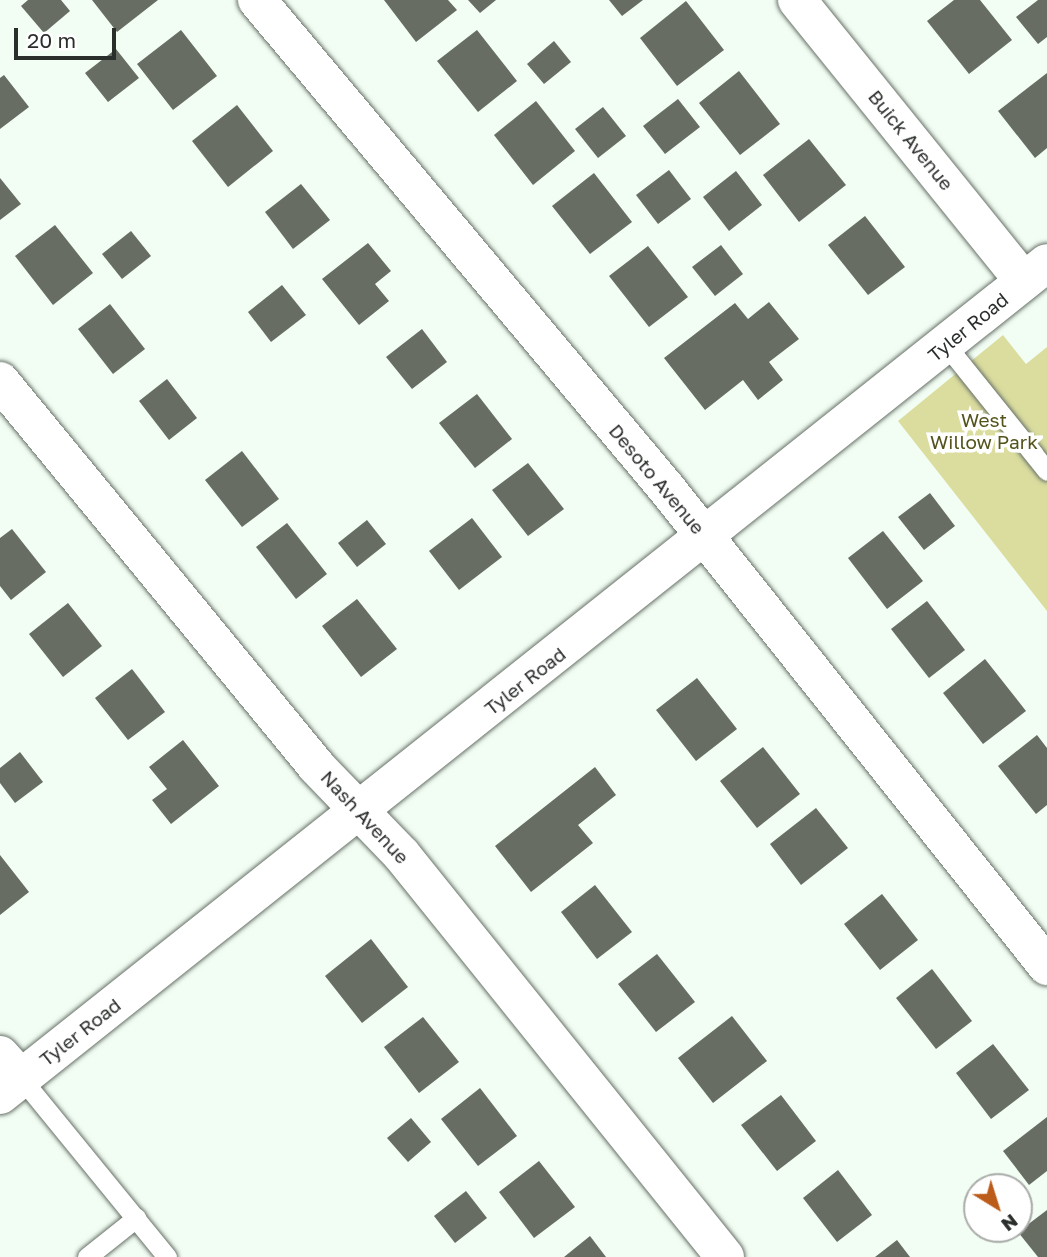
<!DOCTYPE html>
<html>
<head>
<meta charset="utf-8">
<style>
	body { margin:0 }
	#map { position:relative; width:1047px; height:1257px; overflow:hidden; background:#f2fdf3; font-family:"Golos Text",sans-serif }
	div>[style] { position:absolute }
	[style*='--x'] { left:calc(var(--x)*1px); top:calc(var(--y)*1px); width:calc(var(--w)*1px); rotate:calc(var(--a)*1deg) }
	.green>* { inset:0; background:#dbdd9f }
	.building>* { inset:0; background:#676d62 }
	.roads { filter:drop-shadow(0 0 2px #677168) drop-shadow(0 0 2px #677168) }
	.service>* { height:19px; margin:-9.5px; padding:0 9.5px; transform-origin:9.5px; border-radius:9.5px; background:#fff }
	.minor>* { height:38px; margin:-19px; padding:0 19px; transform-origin:19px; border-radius:19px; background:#fff }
	.tertiary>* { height:38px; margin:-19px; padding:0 19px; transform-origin:19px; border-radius:19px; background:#fff }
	span { translate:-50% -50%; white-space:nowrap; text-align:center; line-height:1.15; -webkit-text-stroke:7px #fff; paint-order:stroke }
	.street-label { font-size:19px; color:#2b2f2b }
	.park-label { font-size:19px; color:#53531b }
	.north { position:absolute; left:963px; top:1173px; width:70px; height:70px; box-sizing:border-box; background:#fff; border:2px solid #aaacaa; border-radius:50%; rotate:142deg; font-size:19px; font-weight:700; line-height:28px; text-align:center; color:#2b2f2b }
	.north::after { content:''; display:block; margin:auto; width:24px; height:32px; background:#bc5c1a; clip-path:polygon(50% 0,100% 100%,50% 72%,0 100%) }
	.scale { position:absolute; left:14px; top:28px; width:102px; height:32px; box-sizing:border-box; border:4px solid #2b2f2b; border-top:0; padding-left:9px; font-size:21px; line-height:24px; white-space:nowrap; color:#2b2f2b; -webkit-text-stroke:5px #fff; paint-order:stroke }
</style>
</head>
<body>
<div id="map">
	<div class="green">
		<i style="clip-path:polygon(1003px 335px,1026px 364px,1047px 347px,1047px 611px,898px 421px)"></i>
	</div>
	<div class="building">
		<i style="clip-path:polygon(28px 0,61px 0,70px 11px,44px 33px,21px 6px)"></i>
		<i style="clip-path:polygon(92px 0,158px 0,117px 32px)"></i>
		<i style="clip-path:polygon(384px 0,448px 0,457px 10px,416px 42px)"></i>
		<i style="clip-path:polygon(468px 0,496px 0,480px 13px)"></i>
		<i style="clip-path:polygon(609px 0,643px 0,622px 16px)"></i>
		<i style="clip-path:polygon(954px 0,980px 0,1012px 40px,969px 74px,927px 21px)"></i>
		<i style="clip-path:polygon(1038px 0,1047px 0,1047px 37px,1038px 44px,1016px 17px)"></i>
		<i style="clip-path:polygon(686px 1px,724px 50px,677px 86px,640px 38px)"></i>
		<i style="clip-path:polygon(181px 30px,217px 76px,173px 110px,137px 64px)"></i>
		<i style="clip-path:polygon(477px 30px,517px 81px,478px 112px,437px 61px)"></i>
		<i style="clip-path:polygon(554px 41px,571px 62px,544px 84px,527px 64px)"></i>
		<i style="clip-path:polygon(116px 49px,139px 78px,108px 102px,85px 73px)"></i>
		<i style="clip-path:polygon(739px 71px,780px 124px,740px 155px,699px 103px)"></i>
		<i style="clip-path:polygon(1047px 73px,1047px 148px,1035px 158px,998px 111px)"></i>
		<i style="clip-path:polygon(4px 75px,29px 107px,0 129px,0 78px)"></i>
		<i style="clip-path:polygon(678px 99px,700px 127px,665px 154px,643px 126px)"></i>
		<i style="clip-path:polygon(536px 101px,575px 151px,533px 185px,494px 135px)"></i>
		<i style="clip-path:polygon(237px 105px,273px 151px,228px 187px,192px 141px)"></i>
		<i style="clip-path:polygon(603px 107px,626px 136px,598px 158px,575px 129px)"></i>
		<i style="clip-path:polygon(809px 139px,846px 185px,799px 222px,763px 175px)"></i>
		<i style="clip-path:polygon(669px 170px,691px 199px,658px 224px,636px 195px)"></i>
		<i style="clip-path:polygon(736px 171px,762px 205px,729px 231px,703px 197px)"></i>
		<i style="clip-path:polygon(594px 173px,632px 222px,590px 254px,552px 206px)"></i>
		<i style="clip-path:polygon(0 178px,21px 204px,0 220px)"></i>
		<i style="clip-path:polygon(301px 184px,330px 220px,293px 249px,265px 212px)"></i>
		<i style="clip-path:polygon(865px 216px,905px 267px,868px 295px,828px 245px)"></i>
		<i style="clip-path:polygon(55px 225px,93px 273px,53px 305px,15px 256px)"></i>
		<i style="clip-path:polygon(131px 231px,151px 256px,122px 279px,102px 254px)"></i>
		<i style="clip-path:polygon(368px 243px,391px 271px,375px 284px,389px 301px,359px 325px,322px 279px)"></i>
		<i style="clip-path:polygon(721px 245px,743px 274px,715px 296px,692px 267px)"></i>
		<i style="clip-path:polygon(648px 246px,688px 297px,649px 327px,609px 276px)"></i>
		<i style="clip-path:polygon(282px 285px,306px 315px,271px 342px,248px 312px)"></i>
		<i style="clip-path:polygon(769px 302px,799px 339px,769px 362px,783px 380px,758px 400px,743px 380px,705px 410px,664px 358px,735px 303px,748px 319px)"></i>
		<i style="clip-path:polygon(110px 304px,145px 349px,113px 374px,78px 329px)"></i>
		<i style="clip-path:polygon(422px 329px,447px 362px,412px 389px,386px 357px)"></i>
		<i style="clip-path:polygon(167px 379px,197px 418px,169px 440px,139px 401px)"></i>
		<i style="clip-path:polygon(477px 394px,512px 439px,475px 468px,439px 423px)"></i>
		<i style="clip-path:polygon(242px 451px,279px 499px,242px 527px,205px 480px)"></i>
		<i style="clip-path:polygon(528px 463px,564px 509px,528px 536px,492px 490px)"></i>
		<i style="clip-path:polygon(930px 493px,955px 526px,924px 550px,898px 517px)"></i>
		<i style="clip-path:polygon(472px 518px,502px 557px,459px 590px,429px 551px)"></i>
		<i style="clip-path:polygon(367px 520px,386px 544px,357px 567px,338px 543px)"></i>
		<i style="clip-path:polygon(287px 523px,327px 574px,296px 599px,256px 547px)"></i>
		<i style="clip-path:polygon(12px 529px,46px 572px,11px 600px,0 586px,0 538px)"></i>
		<i style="clip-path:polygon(883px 531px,923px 581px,887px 609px,848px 558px)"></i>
		<i style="clip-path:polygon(357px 599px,397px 649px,361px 677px,322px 626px)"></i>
		<i style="clip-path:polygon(927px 601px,965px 650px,929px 678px,891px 629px)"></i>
		<i style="clip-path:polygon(68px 603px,102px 646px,63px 677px,29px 634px)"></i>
		<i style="clip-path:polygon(985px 659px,1026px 711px,983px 744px,943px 693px)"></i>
		<i style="clip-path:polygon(132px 669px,165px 712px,128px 740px,95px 698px)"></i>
		<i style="clip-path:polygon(697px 678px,737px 729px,696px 761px,656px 710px)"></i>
		<i style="clip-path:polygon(1037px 735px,1047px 748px,1047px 805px,1036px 814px,998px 766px)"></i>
		<i style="clip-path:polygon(183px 740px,219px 786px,171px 824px,152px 800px,167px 789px,149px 767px)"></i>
		<i style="clip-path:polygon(763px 747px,800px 794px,757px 828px,720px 781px)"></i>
		<i style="clip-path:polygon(20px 752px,43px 782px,15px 803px,0 783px,0 768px)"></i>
		<i style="clip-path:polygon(595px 767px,616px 795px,578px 825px,593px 843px,531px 892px,495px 846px)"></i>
		<i style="clip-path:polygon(816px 808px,848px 848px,801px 885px,770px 844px)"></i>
		<i style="clip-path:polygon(0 855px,29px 892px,0 915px)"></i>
		<i style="clip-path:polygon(595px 885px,632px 932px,597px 959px,561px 912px)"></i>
		<i style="clip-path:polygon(882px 894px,918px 940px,880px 970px,844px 924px)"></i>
		<i style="clip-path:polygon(371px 939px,408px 987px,362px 1023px,325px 976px)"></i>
		<i style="clip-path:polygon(657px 954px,695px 1002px,656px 1032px,618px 984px)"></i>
		<i style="clip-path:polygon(932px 969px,972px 1021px,936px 1049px,896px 998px)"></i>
		<i style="clip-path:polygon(732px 1016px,767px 1061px,713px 1103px,678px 1058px)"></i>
		<i style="clip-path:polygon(423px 1017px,459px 1062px,419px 1093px,384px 1047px)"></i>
		<i style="clip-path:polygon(993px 1044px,1029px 1090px,991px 1119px,956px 1073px)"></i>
		<i style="clip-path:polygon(480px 1088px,517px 1136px,478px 1166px,441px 1119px)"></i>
		<i style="clip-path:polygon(781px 1095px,816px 1141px,777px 1171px,741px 1125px)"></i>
		<i style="clip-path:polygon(1047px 1117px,1047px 1171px,1029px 1185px,1003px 1151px)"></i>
		<i style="clip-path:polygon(411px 1118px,431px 1142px,408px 1162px,387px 1138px)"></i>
		<i style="clip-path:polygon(539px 1161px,575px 1207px,534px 1238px,499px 1192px)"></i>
		<i style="clip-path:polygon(838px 1170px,872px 1215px,837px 1242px,803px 1198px)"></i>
		<i style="clip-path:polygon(466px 1191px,487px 1218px,455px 1243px,434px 1216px)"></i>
		<i style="clip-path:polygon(1047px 1210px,1047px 1257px,1038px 1257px,1018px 1232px)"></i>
		<i style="clip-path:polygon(590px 1236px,606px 1257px,564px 1257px)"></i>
		<i style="clip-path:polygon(897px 1240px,910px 1257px,875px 1257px)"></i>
	</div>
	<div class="roads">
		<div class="service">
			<i style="--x:946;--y:345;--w:161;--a:51.3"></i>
			<i style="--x:21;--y:1078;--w:231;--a:50.8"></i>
			<i style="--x:87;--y:1257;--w:63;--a:-38.5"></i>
		</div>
		<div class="minor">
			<i style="--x:257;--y:0;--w:638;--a:50.02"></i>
			<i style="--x:667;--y:489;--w:610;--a:51.46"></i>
			<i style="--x:797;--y:0;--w:361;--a:51.1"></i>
			<i style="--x:0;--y:381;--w:498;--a:50.6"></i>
			<i style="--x:316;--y:766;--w:122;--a:46"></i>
			<i style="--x:401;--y:854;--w:517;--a:51.2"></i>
			<i style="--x:0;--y:1055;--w:31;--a:48"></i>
		</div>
		<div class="tertiary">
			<i style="--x:0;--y:1095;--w:1337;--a:-38.47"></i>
		</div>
	</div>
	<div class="street-label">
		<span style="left:911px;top:140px;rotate:51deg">Buick Avenue</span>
		<span style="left:968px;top:327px;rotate:-39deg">Tyler Road</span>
		<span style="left:657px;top:479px;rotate:50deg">Desoto Avenue</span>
		<span style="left:525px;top:681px;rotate:-38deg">Tyler Road</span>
		<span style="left:365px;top:817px;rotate:47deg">Nash Avenue</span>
		<span style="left:80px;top:1032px;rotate:-38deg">Tyler Road</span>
	</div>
	<div class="park-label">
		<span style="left:984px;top:431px">West<br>Willow Park</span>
	</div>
	<div class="north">N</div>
	<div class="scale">20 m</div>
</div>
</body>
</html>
